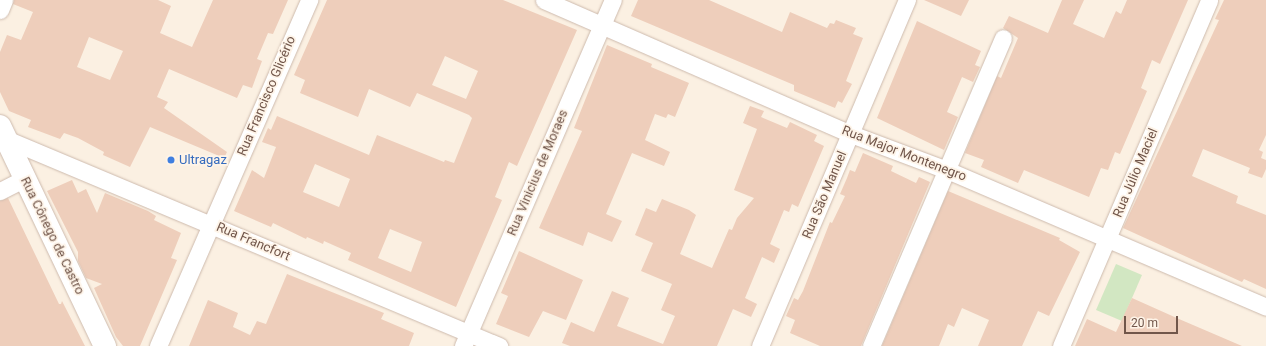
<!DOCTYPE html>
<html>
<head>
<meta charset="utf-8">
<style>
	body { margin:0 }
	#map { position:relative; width:1266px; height:346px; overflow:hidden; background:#fbf0e2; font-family:Roboto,sans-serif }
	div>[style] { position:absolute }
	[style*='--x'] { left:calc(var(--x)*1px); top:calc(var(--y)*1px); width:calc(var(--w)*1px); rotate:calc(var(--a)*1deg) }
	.green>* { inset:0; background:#d2e7c2 }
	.building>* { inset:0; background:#eecebb }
	.roads { filter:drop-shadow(0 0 1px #cdbaad) drop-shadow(0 0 1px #cdbaad) }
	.minor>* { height:17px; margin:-8.5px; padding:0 8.5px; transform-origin:8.5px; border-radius:8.5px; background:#fff }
	.secondary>* { height:22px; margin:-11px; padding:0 11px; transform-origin:11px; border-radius:11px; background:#fff }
	.dots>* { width:11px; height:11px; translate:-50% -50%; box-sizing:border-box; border:2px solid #fef4e8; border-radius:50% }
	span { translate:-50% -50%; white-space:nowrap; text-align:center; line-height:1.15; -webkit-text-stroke:3.5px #fef4e8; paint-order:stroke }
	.street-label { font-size:13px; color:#71564a }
	.shop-label { font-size:13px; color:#366cbe }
	.left { translate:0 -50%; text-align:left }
	.scale { position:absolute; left:1124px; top:316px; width:54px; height:18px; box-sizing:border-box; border:2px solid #71564a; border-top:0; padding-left:5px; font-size:12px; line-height:14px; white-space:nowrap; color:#71564a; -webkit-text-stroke:3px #fef4e8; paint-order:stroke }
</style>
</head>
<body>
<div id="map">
	<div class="green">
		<i style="clip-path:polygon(1116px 264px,1142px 275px,1122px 321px,1096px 310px)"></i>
	</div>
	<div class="building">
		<i style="clip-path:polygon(evenodd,14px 0,158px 0,171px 6px,160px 33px,192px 47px,213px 0,288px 0,273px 34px,268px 33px,257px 59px,262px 61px,252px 88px,243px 85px,237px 98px,169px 69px,157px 97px,168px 102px,164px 108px,227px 152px,224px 158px,150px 127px,130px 167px,103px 155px,104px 152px,78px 138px,64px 133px,60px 139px,28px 127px,31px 120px,9px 111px,0 92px,0 52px,7px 35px,21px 40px,33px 12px,13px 4px,14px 0,89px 37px,123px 51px,110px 80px,77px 67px,89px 37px)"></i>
		<i style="clip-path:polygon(evenodd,327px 0,503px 0,577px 30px,517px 166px,509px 162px,495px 197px,502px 200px,456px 307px,348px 260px,351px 253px,324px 241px,323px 244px,307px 237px,306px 239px,273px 223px,271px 227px,234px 211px,252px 170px,264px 178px,276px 147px,262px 142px,268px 128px,271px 130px,277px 116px,369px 155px,377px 135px,444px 162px,445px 160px,454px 163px,472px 118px,469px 115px,417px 93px,410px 107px,369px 89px,358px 117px,300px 93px,305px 80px,294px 75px,327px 0,445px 56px,478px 71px,466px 99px,432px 85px,445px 56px,327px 0,315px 164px,350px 179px,339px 207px,303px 192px,315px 164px,327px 0,390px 229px,422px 242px,411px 272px,378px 258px,390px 229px)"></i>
		<i style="clip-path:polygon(638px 0,709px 0,782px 32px,790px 12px,827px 28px,830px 23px,834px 24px,836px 20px,856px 28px,853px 34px,863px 38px,846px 81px,852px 84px,842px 103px,838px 101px,835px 108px,794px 91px,794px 85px,631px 16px)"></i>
		<i style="clip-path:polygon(924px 0,969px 0,961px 16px)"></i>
		<i style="clip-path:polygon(1062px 0,1084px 0,1073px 24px,1104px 38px,1116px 11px,1121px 14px,1127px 0,1188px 0,1160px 64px,1152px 60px,1141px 88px,1147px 91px,1120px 154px,1115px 152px,1108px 170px,1101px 168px,1089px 197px,1024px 170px,1018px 183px,981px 167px,984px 160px,965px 153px,997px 76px,1001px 78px,1018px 38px,1003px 28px,1009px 16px,1048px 33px)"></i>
		<i style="clip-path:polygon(1224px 0,1266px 0,1266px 135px,1259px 150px,1263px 152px,1261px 158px,1266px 160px,1266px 169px,1262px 178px,1248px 173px,1250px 168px,1203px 149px,1192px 176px,1238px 196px,1236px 203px,1266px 215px,1266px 289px,1244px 279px,1242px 282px,1123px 228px,1219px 20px,1215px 19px)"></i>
		<i style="clip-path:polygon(917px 21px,981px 51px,975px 65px,980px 67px,973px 82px,962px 77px,947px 112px,958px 117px,944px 150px,877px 118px)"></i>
		<i style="clip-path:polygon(607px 45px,652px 64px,651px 67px,689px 83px,675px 117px,668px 114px,666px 118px,655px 114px,645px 140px,670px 152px,664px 166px,632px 153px,606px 214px,622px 221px,612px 242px,588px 232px,583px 246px,539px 228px,582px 131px,574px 128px)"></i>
		<i style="clip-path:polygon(750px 106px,764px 111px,761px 117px,787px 128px,790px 122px,817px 135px,814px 141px,824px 146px,798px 207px,792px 204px,789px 212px,784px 210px,770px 244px,780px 249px,774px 263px,762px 257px,745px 298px,757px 304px,751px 317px,733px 309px,717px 346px,570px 346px,562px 343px,571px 322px,594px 332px,612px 291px,629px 298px,617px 326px,663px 344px,675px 316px,661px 310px,672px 284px,641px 271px,653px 243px,635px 235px,646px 208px,656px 212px,662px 199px,689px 210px,696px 215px,680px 254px,712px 268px,729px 229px,732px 230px,737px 218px,754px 198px,734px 190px,757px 129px,743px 123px)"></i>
		<i style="clip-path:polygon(863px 153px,893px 166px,891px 171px,916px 183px,919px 177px,930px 182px,861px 346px,820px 346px,790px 333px,795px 320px,786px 316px,794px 298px,798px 300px,803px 291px,830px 222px,832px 223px,845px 196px,840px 194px,847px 178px,850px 170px,855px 172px)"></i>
		<i style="clip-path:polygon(72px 180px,78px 193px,86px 189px,97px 213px,105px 193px,148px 211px,156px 216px,154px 220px,181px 233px,171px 258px,177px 260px,140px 346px,123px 346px,116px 337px,94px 288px,102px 284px,86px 278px,78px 261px,78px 252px,47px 191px)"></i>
		<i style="clip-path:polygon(948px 191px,1060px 238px,1059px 240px,1080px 252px,1049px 316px,1038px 311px,1022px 346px,978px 346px,989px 320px,962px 308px,954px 327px,948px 324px,939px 346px,882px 346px)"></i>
		<i style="clip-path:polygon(8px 198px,59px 304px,61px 304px,62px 301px,85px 346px,0 346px,0 201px)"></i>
		<i style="clip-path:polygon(519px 251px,583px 280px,566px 320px,543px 311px,529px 337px,496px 324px,508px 296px,501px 293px)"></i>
		<i style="clip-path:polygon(287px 274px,384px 313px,381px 319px,414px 333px,409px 346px,189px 346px,208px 300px,238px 313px,233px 327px,250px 335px,257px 321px,266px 324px)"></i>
		<i style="clip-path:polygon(1132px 298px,1179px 319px,1242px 346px,1075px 346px,1087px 319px,1116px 332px)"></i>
	</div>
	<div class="roads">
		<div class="minor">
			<i style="--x:544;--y:0;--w:335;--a:23.6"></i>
			<i style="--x:851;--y:134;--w:103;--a:20.6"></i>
			<i style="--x:947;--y:170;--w:347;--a:23.2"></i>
			<i style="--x:0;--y:10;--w:11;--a:-68"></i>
			<i style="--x:6;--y:139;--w:535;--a:22.78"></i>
			<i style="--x:0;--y:191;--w:27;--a:-27"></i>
			<i style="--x:158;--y:346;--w:378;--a:-66.4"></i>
			<i style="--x:463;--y:346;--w:377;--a:-66.6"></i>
			<i style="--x:760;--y:346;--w:376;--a:-67"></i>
			<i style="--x:871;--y:346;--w:335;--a:-66.8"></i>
			<i style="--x:1061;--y:346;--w:376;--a:-66.8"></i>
		</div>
		<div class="secondary">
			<i style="--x:0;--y:126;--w:244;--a:64.5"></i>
		</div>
	</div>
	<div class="dots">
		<i style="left:171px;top:160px;background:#3f7fe0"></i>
	</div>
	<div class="street-label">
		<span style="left:267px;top:96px;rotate:-67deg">Rua Francisco Glicério</span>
		<span style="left:904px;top:154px;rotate:21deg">Rua Major Montenegro</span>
		<span style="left:538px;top:173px;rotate:-67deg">Rua Vinicius de Moraes</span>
		<span style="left:1136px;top:173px;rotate:-67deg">Rua Júlio Maciel</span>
		<span style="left:825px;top:195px;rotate:-67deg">Rua São Manuel</span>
		<span style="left:52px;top:236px;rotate:64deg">Rua Cônego de Castro</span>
		<span style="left:253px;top:242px;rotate:23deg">Rua Francfort</span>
	</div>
	<div class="shop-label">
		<span class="left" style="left:179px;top:160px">Ultragaz</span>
	</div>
	<div class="scale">20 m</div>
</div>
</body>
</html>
